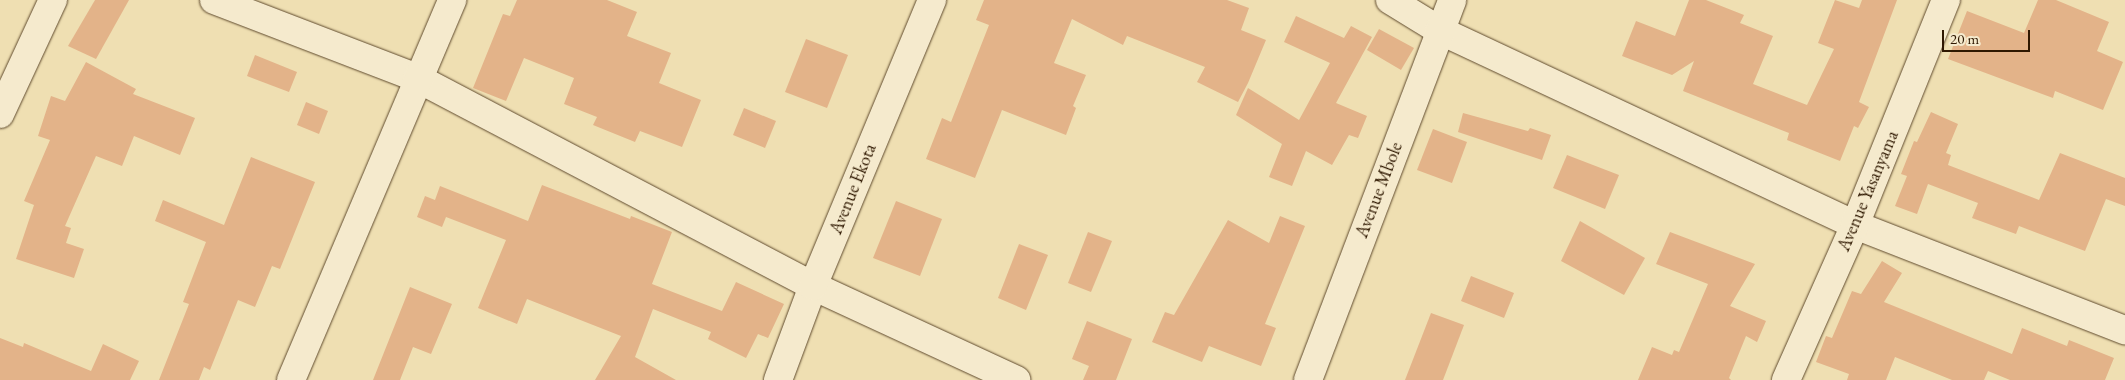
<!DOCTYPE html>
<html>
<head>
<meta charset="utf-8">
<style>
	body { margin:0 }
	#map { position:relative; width:2125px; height:380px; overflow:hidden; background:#efdfb2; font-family:"EB Garamond",serif }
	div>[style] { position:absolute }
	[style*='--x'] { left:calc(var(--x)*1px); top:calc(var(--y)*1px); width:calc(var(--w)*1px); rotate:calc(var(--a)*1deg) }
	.building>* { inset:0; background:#e3b389 }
	.roads { filter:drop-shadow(0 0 1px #5f4a2d) drop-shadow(0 0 1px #5f4a2d) }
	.minor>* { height:28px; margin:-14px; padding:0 14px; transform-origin:14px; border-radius:14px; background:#f5eacd }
	.tertiary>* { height:28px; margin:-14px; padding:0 14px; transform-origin:14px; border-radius:14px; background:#f5eacd }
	span { translate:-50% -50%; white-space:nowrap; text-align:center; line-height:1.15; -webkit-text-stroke:5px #f5eacd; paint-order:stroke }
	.street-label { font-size:18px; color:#2f1801 }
	.scale { position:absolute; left:1942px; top:30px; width:88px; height:22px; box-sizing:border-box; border:2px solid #2f1801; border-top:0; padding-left:6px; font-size:15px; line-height:18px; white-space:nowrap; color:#2f1801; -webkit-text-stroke:4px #f5eacd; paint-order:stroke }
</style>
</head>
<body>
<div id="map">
	<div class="building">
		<i style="clip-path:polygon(95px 0,129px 0,96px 59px,68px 46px)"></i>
		<i style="clip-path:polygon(517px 0,607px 0,637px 12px,627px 36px,671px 53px,659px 83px,701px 100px,682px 147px,640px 131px,635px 142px,593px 125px,597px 117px,564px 104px,574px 78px,524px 58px,506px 101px,473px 88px,503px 14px,510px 16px)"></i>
		<i style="clip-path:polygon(984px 0,1227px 0,1249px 8px,1241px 30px,1266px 40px,1248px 83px,1238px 102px,1197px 82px,1205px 67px,1127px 36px,1123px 45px,1072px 19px,1054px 63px,1086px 75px,1073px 106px,1076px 108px,1066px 135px,1002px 110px,975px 178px,926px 159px,942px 118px,951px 122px,989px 25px,976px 20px)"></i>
		<i style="clip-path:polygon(1689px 0,1706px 0,1744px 15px,1740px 23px,1773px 36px,1753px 84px,1807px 105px,1834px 49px,1818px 43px,1835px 0,1859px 8px,1862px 0,1897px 0,1859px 102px,1869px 107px,1858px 128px,1854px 126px,1840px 161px,1787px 140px,1789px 133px,1683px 91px,1694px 61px,1672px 75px,1622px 56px,1636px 21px,1675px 36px)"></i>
		<i style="clip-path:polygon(2038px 0,2056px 0,2109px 22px,2097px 51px,2123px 62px,2103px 110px,2055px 91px,2053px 98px,1948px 59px,1967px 11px,2024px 33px)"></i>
		<i style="clip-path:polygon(1296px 16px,1344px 38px,1351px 26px,1372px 37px,1336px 103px,1367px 116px,1358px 138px,1349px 135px,1332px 165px,1306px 151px,1292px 186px,1269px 177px,1282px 144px,1236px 115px,1248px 88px,1299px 120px,1330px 63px,1284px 42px)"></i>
		<i style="clip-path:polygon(1379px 29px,1414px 48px,1401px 70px,1367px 50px)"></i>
		<i style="clip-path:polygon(806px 39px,848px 55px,827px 108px,785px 92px)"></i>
		<i style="clip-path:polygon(255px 55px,297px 72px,289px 92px,247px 76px)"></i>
		<i style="clip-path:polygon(86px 62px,136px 89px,133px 94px,195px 118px,180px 155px,134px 136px,122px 166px,96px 156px,65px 226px,71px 228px,66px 243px,84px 249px,74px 278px,16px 259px,34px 205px,24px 201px,50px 140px,38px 136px,51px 96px,65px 101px)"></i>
		<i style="clip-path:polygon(306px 102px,328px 111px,319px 134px,297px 125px)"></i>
		<i style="clip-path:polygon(744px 108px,776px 121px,765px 148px,733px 135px)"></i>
		<i style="clip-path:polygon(1931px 112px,1958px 124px,1946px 153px,1951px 155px,1948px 165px,2039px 200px,2060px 153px,2125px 178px,2125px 206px,2106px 199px,2085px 251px,2019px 226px,2016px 234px,1972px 218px,1978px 203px,1928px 184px,1917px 214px,1895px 206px,1907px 176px,1901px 174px,1914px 141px,1917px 142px)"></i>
		<i style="clip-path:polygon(1463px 113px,1528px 131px,1530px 128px,1551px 135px,1542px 160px,1458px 132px)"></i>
		<i style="clip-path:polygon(1433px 129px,1467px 142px,1452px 183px,1417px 170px)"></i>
		<i style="clip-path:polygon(1567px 155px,1619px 175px,1605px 209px,1553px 188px)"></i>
		<i style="clip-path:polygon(251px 157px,315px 182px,280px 269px,272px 266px,255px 307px,238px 300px,210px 370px,204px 367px,199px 380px,159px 380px,189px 304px,183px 302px,206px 242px,155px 221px,163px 200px,224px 225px)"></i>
		<i style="clip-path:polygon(542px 185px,630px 219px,631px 216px,672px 232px,652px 284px,722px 311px,736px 282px,784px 304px,768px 338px,758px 334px,746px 358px,708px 339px,711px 332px,653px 309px,635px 357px,676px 380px,595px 380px,621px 336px,527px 299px,517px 324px,478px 308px,506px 240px,446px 217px,442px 227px,417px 217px,425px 196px,435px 200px,440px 186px,528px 221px)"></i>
		<i style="clip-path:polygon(896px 201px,942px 219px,920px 276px,873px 258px)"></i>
		<i style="clip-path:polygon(1280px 216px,1305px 226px,1265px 324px,1276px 328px,1261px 366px,1209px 346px,1202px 362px,1152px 342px,1165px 312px,1174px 315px,1228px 220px,1269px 243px)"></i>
		<i style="clip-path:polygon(1580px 221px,1645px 258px,1624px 295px,1561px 261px)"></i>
		<i style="clip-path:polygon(1088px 232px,1112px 241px,1091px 292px,1068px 283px)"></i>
		<i style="clip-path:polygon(1670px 232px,1755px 264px,1730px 306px,1766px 321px,1757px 342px,1746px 336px,1729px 378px,1731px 380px,1638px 380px,1652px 347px,1672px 355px,1674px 350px,1679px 352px,1708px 284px,1656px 264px)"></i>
		<i style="clip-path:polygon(1019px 244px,1048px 255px,1026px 310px,998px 298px)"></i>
		<i style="clip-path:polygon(1882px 261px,1902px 273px,1884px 302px,2012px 354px,2022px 328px,2067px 346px,2069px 340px,2114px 358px,2105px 380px,2010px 380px,1988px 371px,1984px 380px,1952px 380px,1895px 357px,1886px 380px,1847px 380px,1849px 374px,1816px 362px,1826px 336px,1832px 338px,1852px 291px,1861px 294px)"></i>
		<i style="clip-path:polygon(1471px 276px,1514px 293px,1504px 318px,1461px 301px)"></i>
		<i style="clip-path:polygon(410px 287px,452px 304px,431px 354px,413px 347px,400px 380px,373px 380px)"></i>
		<i style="clip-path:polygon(1431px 313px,1464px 325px,1443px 380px,1405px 380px)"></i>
		<i style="clip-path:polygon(1087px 321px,1132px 339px,1116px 380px,1083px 380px,1089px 366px,1072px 359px)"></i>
		<i style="clip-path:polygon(0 338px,23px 347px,24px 343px,91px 371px,103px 344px,139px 361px,130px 380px,0 380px)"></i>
	</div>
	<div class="roads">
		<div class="minor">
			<i style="--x:214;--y:0;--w:217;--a:21"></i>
			<i style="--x:417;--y:78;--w:447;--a:27.7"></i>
			<i style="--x:813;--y:286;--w:224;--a:24.8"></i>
			<i style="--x:1390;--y:0;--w:57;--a:31.5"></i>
			<i style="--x:1439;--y:30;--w:459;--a:25.1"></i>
			<i style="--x:1855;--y:225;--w:290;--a:21.3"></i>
			<i style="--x:0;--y:114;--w:126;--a:-65.1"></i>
			<i style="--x:291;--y:380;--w:413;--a:-67"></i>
			<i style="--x:778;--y:380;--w:100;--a:-69.6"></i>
			<i style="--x:813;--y:286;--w:310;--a:-67.4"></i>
			<i style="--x:1308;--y:380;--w:406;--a:-69.2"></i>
		</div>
		<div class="tertiary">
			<i style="--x:1786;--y:380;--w:170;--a:-66"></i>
			<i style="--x:1855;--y:225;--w:243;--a:-68"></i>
		</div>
	</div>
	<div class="street-label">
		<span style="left:853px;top:189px;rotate:-68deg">Avenue Ekota</span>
		<span style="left:1379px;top:190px;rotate:-69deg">Avenue Mbole</span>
		<span style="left:1868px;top:191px;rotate:-67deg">Avenue Yasanyama</span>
	</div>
	<div class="scale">20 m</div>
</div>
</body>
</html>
